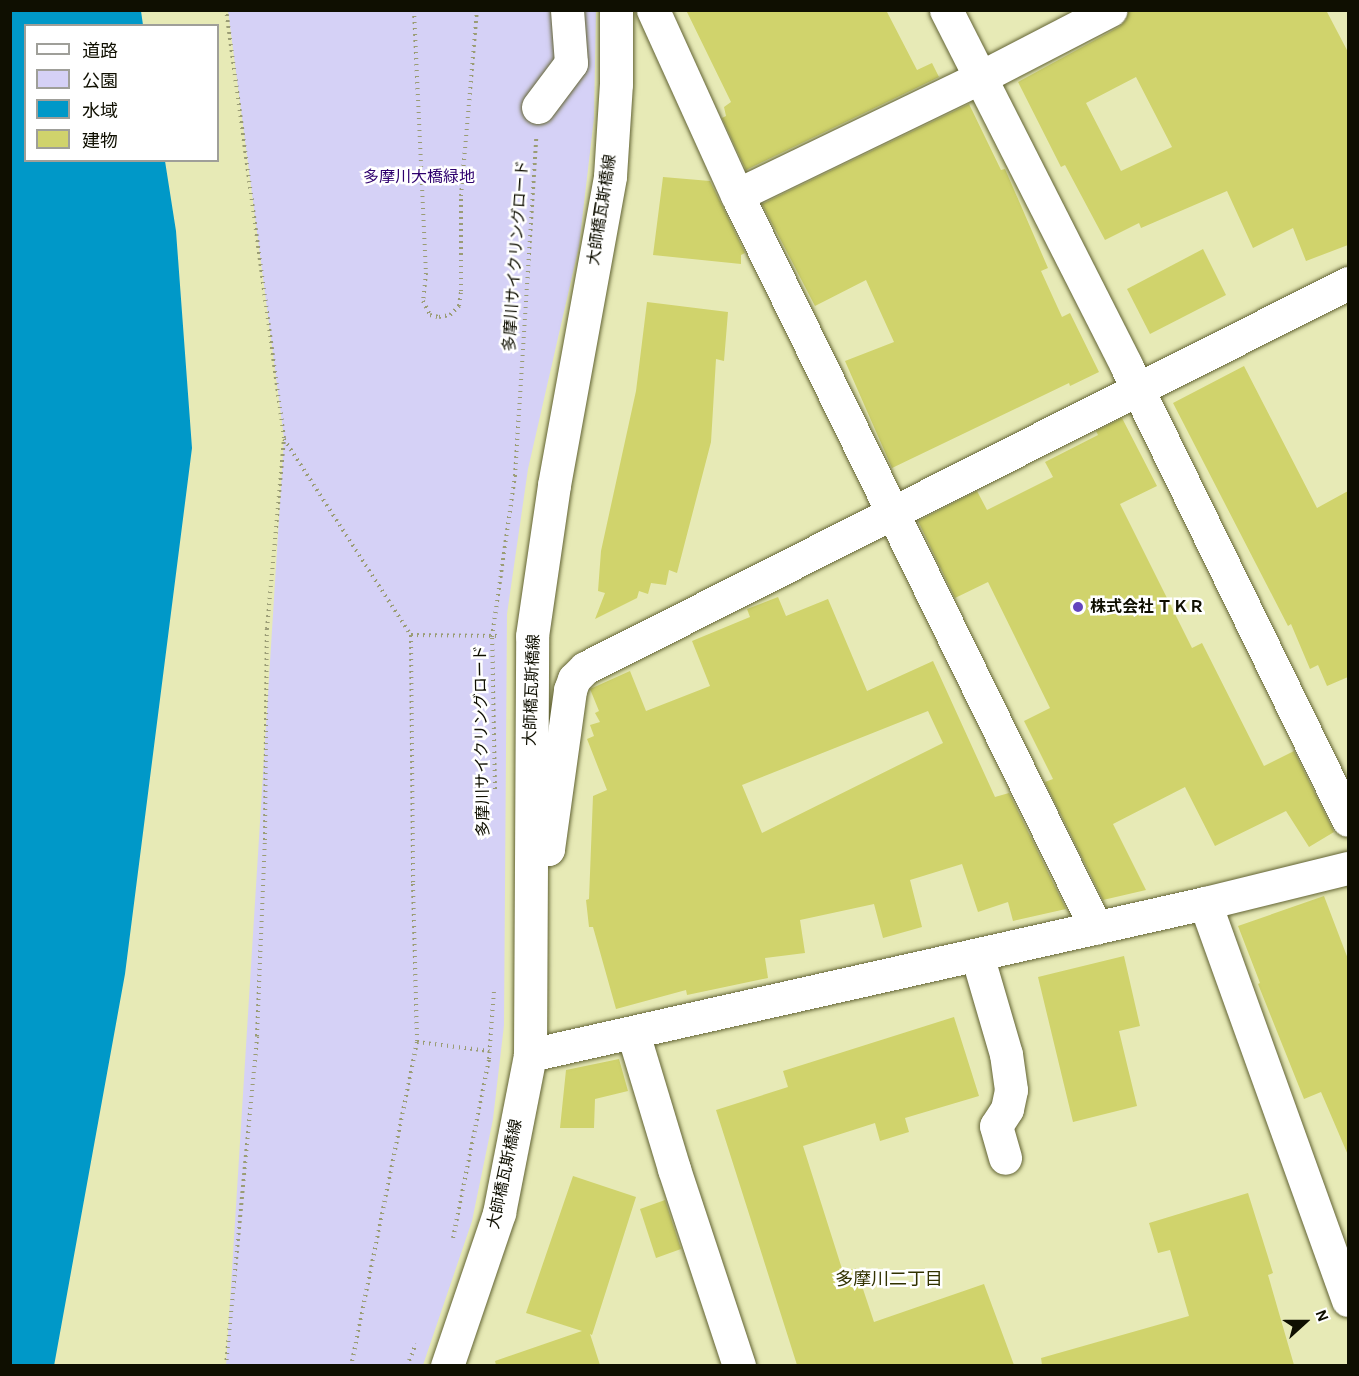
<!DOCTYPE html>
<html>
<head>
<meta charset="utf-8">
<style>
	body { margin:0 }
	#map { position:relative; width:1359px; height:1376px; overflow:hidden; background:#e7eab6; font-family:"Alegreya Sans","Noto Sans JP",sans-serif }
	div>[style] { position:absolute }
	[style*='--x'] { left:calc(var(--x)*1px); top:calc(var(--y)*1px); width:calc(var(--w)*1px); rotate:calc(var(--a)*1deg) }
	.green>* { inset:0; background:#d5d1f6 }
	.water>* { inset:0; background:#0098c8 }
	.building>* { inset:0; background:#d0d36c }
	.path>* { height:4px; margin-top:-2px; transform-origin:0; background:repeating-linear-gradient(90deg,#9a9c75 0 1.5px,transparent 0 6px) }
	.roads { filter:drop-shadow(0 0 2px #626334) drop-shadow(0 0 2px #626334) }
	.minor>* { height:33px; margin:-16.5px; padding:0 16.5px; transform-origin:16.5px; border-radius:16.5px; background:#fff }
	.dots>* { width:16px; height:16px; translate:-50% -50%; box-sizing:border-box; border:3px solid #fff; border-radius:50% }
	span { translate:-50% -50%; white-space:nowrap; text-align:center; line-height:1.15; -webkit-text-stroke:5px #fff; paint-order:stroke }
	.park-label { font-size:16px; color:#2e016e }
	.street-label { font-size:16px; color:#0f0f01 }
	.poi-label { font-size:16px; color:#0f0f01; font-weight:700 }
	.left { translate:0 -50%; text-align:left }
	.neighbourhood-label { font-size:18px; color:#323200 }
	.frame { position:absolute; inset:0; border:12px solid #0f0f01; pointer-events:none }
	.legend { position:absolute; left:24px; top:24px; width:195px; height:138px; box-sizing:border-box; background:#fff; border:2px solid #9f9f99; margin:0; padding:8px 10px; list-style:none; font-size:18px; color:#0f0f01 }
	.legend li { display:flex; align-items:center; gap:12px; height:30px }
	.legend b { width:30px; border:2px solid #9f9f99 }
	.north { position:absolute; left:1275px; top:1292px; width:60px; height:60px; -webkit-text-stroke:4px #fff; paint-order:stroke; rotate:69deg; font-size:16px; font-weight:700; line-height:24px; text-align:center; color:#0f0f01 }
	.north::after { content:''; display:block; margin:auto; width:21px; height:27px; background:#0f0f01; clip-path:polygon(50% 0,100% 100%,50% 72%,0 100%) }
</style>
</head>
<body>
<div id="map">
	<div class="green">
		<i style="clip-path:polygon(228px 11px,596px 11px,594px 118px,579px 246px,528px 469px,507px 614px,504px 1025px,493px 1119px,472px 1221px,423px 1365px,226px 1366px,284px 438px)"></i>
	</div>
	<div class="water">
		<i style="clip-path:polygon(10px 11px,141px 11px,143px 25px,26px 26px,26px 160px,165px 161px,176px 231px,192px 448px,125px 974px,54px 1366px,10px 1365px)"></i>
	</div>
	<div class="building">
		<i style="clip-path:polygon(686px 10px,886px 10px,917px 70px,932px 63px,939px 77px,746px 170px,722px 118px,726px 116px,724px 107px,731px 102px)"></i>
		<i style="clip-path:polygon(evenodd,1129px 10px,1326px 10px,1348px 52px,1348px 245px,1306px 261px,1293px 228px,1253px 248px,1227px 191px,1141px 228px,1139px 223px,1105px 240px,1065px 165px,1061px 167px,1018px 82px,1119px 27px,1126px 20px,1129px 10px,1136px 77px,1172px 147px,1121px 171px,1086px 103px,1136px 77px)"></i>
		<i style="clip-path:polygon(969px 104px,1001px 170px,1005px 169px,1048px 268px,1041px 271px,1062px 317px,1070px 313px,1099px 372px,1070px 386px,1069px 383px,892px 468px,845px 361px,894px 342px,866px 280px,815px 306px,762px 204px)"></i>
		<i style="clip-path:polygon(663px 177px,710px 181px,745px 253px,741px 255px,741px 264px,653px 255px)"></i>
		<i style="clip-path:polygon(1203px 249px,1226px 295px,1150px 334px,1127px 289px)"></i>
		<i style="clip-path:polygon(647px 302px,728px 312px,724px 361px,716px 359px,711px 442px,677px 573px,669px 570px,666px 585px,651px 583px,648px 594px,639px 591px,637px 598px,595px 619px,605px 593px,598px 591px,601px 551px,636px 391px)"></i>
		<i style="clip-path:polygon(1244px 366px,1317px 508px,1348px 491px,1348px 677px,1327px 686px,1318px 665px,1310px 669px,1291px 624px,1288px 626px,1173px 403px)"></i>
		<i style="clip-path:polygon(1122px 418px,1157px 486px,1120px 504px,1192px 648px,1202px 643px,1264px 766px,1294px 751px,1334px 832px,1309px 847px,1286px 811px,1215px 846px,1185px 787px,1113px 824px,1146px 890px,1103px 900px,1045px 782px,1053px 779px,1024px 721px,1050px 708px,988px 582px,955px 598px,918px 521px,977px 491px,987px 510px,1053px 477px,1045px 462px,1098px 435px,1096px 431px)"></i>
		<i style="clip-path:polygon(evenodd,778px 597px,786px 616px,828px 599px,867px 691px,933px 661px,995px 797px,1009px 793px,1066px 909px,1013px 921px,1008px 902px,978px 912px,962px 864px,910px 880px,922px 927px,883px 938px,874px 904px,800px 920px,805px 953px,765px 958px,768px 978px,687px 995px,686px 990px,616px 1009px,593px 927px,589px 927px,586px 900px,589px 899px,593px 796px,607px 790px,587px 739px,594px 736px,590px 725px,600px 722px,595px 713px,599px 711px,590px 689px,630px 671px,646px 711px,710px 686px,692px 641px,750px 617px,747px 609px,778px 597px,928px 711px,943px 743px,762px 833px,742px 785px,928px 711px)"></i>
		<i style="clip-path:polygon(1324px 896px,1348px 959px,1348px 1155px,1321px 1092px,1304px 1099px,1258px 984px,1260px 983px,1238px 926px)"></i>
		<i style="clip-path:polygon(1124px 956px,1140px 1026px,1119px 1031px,1137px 1106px,1073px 1122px,1038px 977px)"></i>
		<i style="clip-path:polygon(954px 1017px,979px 1096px,905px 1118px,909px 1132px,880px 1141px,875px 1123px,803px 1146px,843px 1272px,856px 1268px,874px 1322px,984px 1284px,1014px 1365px,797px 1365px,716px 1110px,788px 1087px,783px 1071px)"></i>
		<i style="clip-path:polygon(619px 1059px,628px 1091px,595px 1099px,594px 1128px,560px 1128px,566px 1070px)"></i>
		<i style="clip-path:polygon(573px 1176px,636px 1197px,592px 1335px,590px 1334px,600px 1365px,496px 1365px,495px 1361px,582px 1331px,526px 1313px)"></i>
		<i style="clip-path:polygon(1248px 1193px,1273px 1273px,1268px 1275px,1294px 1365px,1042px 1365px,1041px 1358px,1189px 1316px,1170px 1250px,1158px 1253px,1149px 1223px)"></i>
		<i style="clip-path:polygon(665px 1200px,681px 1249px,656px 1258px,640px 1209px)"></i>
	</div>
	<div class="path">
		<i style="--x:414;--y:10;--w:263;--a:87.4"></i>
		<i style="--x:426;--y:273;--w:28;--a:96"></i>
		<i style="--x:423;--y:301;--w:16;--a:63"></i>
		<i style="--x:430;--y:315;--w:9;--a:13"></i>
		<i style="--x:439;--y:317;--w:11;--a:-10"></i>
		<i style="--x:450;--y:315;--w:13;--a:-45"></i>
		<i style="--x:459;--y:306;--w:15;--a:-82"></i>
		<i style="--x:461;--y:291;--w:95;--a:-90"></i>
		<i style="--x:461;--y:196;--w:187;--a:-85.1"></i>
		<i style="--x:284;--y:439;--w:234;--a:57.1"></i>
		<i style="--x:411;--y:635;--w:249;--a:89.5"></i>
		<i style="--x:413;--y:884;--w:158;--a:88.5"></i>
		<i style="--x:417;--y:1042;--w:331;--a:101.5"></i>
		<i style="--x:411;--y:635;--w:90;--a:0.6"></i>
		<i style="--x:495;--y:789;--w:152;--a:-91.1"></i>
		<i style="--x:492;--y:637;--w:163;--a:-81.9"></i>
		<i style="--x:515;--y:476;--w:338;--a:-86.4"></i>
		<i style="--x:417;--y:1042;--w:73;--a:7.1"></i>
		<i style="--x:453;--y:1238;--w:183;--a:-78.6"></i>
		<i style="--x:489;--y:1059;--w:68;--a:-85.8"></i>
		<i style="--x:226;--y:1366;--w:331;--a:-84.6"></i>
		<i style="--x:257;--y:1036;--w:196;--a:-87.7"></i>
		<i style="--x:265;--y:840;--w:211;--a:-89.5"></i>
		<i style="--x:267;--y:629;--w:192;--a:-84.9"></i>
		<i style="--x:284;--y:438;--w:432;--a:-97.7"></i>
		<i style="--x:407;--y:1366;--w:24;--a:-68"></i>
	</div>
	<div class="roads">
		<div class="minor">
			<i style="--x:653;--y:10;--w:203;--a:65.6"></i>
			<i style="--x:737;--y:195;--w:816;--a:63.91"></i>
			<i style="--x:946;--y:10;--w:398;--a:63.1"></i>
			<i style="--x:1126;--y:365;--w:506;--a:63.99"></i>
			<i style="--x:538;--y:107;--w:55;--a:-53.1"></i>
			<i style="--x:571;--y:63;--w:53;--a:-94.3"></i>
			<i style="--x:737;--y:195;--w:269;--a:-25.8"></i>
			<i style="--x:979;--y:78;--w:148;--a:-27.4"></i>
			<i style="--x:543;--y:849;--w:5;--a:0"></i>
			<i style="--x:548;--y:849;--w:161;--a:-82.1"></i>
			<i style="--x:570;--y:690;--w:12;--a:-70"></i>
			<i style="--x:574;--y:679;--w:16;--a:-45"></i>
			<i style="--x:585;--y:668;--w:855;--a:-26.77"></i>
			<i style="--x:1205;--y:903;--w:422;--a:70.2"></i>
			<i style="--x:977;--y:955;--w:103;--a:73.7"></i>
			<i style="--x:1006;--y:1054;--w:36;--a:82"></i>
			<i style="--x:1011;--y:1090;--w:19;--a:102"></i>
			<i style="--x:1007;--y:1109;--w:20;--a:123"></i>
			<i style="--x:996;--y:1126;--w:33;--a:74"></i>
			<i style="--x:633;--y:1033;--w:142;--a:73.2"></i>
			<i style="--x:674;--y:1169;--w:207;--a:71.7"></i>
			<i style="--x:530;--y:1055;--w:692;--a:-12.69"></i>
			<i style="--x:1205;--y:903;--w:147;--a:-13.8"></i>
			<i style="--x:447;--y:1366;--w:162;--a:-71.2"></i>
			<i style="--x:499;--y:1213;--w:161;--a:-78.9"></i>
			<i style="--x:530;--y:1055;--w:419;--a:-89.7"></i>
			<i style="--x:532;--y:636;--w:153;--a:-81.7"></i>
			<i style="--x:554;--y:485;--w:314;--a:-79.7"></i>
			<i style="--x:610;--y:176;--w:92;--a:-86.3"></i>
			<i style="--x:616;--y:84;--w:74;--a:-90"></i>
		</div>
	</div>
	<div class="dots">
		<i style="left:1078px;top:607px;background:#6445be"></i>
	</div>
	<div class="park-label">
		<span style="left:419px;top:177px">多摩川大橋緑地</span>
	</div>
	<div class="street-label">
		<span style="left:602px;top:210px;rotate:-81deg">大師橋瓦斯橋線</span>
		<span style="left:516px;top:256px;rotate:-86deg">多摩川サイクリングロード</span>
		<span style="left:532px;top:690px;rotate:-88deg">大師橋瓦斯橋線</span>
		<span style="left:482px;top:741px;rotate:-91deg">多摩川サイクリングロード</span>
		<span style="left:505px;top:1174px;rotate:-78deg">大師橋瓦斯橋線</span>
	</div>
	<div class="poi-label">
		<span class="left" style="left:1090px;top:607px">株式会社 ＴＫＲ</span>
	</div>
	<div class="neighbourhood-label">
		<span style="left:889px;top:1280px">多摩川二丁目</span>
	</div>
	<div class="frame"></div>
	<ul class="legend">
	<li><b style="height:8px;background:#fff"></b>道路</li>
	<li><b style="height:16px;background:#d5d1f6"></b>公園</li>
	<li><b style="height:16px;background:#0098c8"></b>水域</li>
	<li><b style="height:16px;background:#d0d36c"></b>建物</li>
	</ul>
	<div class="north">N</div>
</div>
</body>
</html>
